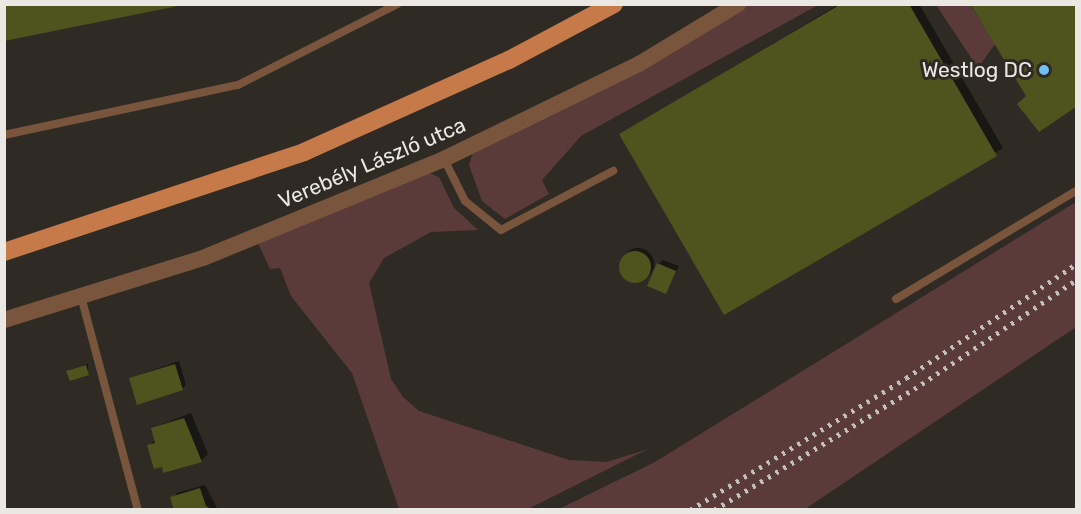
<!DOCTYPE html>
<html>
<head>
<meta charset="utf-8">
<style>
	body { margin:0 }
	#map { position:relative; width:1081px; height:514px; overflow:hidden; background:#2f2b24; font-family:Rubik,sans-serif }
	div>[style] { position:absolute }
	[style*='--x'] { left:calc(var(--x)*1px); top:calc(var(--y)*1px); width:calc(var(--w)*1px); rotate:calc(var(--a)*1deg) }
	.green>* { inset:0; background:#5b3b3a }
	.shadow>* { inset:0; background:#0007 }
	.round { border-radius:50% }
	.building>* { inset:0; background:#4f531d }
	.lane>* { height:8px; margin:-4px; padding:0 4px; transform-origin:4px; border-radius:4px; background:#7a553d }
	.street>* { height:16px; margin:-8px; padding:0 8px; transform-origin:8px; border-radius:8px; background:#7a553d }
	.primary>* { height:18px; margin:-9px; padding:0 9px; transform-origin:9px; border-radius:9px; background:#c77a49 }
	.rail>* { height:4.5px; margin-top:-2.25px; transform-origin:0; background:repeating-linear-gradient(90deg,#c3bfbb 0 3px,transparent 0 9px) }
	.dots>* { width:16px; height:16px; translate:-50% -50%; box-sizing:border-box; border:3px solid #2f2b24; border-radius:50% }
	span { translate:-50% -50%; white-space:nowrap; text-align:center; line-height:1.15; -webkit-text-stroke:6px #2f2b24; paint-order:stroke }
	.poi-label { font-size:21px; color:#ebe8e4 }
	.right { translate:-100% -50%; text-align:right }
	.street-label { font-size:21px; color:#ebe8e4 }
	.frame { position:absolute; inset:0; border:6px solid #ebe8e4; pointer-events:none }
</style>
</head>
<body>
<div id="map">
	<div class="green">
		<i style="clip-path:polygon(731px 5px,818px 5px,581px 136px,542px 180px,549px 194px,505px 219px,482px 201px,469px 165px,474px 149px)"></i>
		<i style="clip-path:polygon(936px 5px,970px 5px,995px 44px,978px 68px)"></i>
		<i style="clip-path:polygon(418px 169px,439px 177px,454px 208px,478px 230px,431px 232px,384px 258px,369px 283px,391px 379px,403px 397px,419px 411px,569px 460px,607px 462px,648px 449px,528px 509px,399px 509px,352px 373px,291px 296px,280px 268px,270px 269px,253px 232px)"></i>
		<i style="clip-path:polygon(1076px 202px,1076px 327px,805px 509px,559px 509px,655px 462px)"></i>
	</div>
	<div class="shadow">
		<i style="clip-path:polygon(839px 4px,919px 4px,1003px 148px,725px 313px,621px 134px)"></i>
		<i style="clip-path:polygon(972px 4px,1076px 4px,1076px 106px,1039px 130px,1028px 96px)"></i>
		<i class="round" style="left:622px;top:248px;width:32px;height:32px"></i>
		<i style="clip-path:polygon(663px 260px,679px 266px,665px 292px,658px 264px)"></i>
		<i style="clip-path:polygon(179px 361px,186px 385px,182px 389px,130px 378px)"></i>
		<i style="clip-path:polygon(88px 364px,88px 374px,68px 372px,70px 370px)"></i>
		<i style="clip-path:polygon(191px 413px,208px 454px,201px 461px,163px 465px,149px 446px,156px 439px,153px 428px)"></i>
		<i style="clip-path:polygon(205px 485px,218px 510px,175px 510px,176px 493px)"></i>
	</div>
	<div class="building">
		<i style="clip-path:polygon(4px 4px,178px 4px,178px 6px,4px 41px)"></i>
		<i style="clip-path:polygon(841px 4px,909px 4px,997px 156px,724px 315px,619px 134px)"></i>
		<i style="clip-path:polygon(970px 4px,1076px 4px,1076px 107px,1039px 132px,1017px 104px,1026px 96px)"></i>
		<i class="round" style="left:619px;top:251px;width:32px;height:32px"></i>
		<i style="clip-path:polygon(657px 263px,676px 271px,666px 294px,647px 286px)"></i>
		<i style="clip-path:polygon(175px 364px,183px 390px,137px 405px,129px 378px)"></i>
		<i style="clip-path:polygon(86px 365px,89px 375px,70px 381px,66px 371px)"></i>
		<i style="clip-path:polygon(184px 418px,202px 462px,163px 473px,162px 467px,154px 469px,147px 445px,155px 443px,151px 428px)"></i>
		<i style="clip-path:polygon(200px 488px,206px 506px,213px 510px,174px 510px,170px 497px)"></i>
	</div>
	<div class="lane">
		<i style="--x:4;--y:135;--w:239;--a:-12.1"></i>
		<i style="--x:238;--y:85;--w:179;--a:-26.9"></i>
		<i style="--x:444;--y:159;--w:47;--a:63.4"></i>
		<i style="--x:465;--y:201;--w:46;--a:38.9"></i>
		<i style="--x:501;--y:230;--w:127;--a:-27.8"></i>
		<i style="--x:896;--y:299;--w:210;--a:-31"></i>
		<i style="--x:82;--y:300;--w:217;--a:75.1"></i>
	</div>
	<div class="street">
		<i style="--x:4;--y:320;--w:208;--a:-17.3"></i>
		<i style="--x:203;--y:258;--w:261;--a:-22.3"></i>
		<i style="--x:444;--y:159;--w:217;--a:-26"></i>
		<i style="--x:639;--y:64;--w:116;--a:-31.2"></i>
	</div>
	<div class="primary">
		<i style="--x:4;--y:252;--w:316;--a:-18.4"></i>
		<i style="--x:304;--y:152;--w:225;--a:-24.2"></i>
		<i style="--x:509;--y:60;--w:119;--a:-28.1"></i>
	</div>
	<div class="rail">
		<i style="--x:690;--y:510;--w:253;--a:-31.4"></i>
		<i style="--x:906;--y:378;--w:205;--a:-33.8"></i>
		<i style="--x:714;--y:510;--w:234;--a:-31.2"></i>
		<i style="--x:914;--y:389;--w:195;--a:-33.9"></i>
	</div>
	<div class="dots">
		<i style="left:1044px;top:70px;background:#6ec2f3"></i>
	</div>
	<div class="poi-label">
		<span class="right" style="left:1032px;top:70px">Westlog DC</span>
	</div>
	<div class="street-label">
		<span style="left:372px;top:163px;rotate:-23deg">Verebély László utca</span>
	</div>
	<div class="frame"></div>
</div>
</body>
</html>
